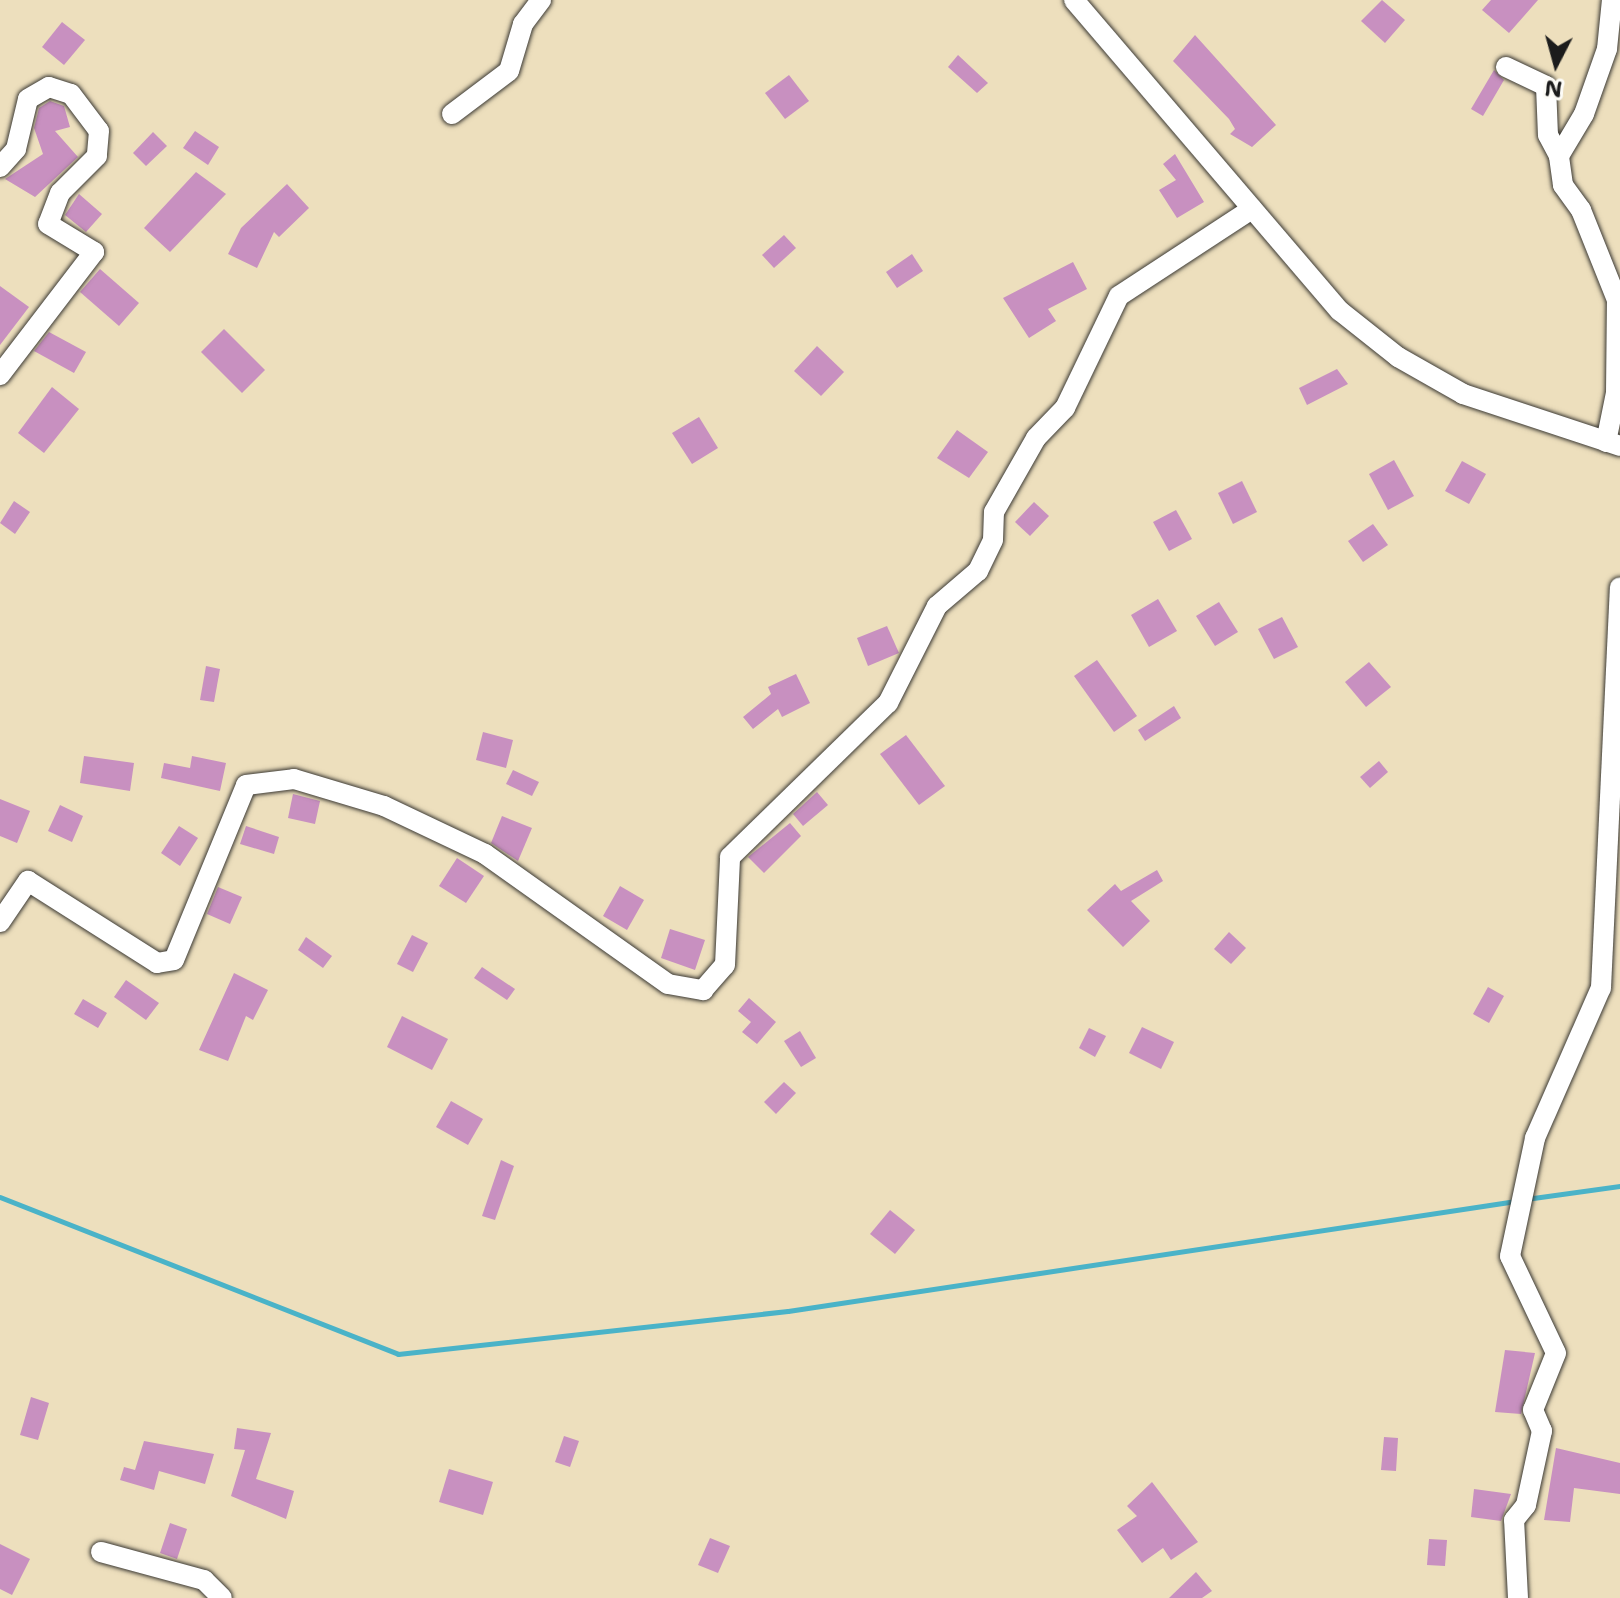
<!DOCTYPE html>
<html>
<head>
<meta charset="utf-8">
<style>
	body { margin:0 }
	#map { position:relative; width:1620px; height:1598px; overflow:hidden; background:#eddfbd; font-family:"Shantell Sans",sans-serif }
	div>[style] { position:absolute }
	[style*='--x'] { left:calc(var(--x)*1px); top:calc(var(--y)*1px); width:calc(var(--w)*1px); rotate:calc(var(--a)*1deg) }
	.stream>* { height:5px; margin:-2.5px; padding:0 2.5px; transform-origin:2.5px; border-radius:2.5px; background:#4ab3c8 }
	.building>* { inset:0; background:#c890c0 }
	.roads { filter:drop-shadow(0 0 2px #3b3934) drop-shadow(0 0 2px #3b3934) }
	.minor>* { height:20px; margin:-10px; padding:0 10px; transform-origin:10px; border-radius:10px; background:#fff }
	span { translate:-50% -50%; white-space:nowrap; text-align:center; line-height:1.15; -webkit-text-stroke:8px #fdfcf7; paint-order:stroke }
	.north { position:absolute; left:1516px; top:24px; width:80px; height:80px; -webkit-text-stroke:6px #fdfcf7; paint-order:stroke; rotate:186deg; font-size:22px; font-weight:700; line-height:32px; text-align:center; color:#1c1c1c }
	.north::after { content:''; display:block; margin:auto; width:28px; height:36px; background:#1c1c1c; clip-path:polygon(50% 0,100% 100%,50% 72%,0 100%) }
</style>
</head>
<body>
<div id="map">
	<div class="stream">
		<i style="--x:0;--y:1197;--w:428;--a:21.5"></i>
		<i style="--x:398;--y:1354;--w:392;--a:-6.3"></i>
		<i style="--x:788;--y:1311;--w:736;--a:-8.59"></i>
		<i style="--x:1526;--y:1199;--w:95;--a:-7.9"></i>
	</div>
	<div class="building">
		<i style="clip-path:polygon(1382px 0,1405px 20px,1385px 43px,1361px 21px)"></i>
		<i style="clip-path:polygon(1491px 0,1538px 0,1509px 33px,1482px 10px)"></i>
		<i style="clip-path:polygon(62px 22px,85px 40px,64px 65px,42px 47px)"></i>
		<i style="clip-path:polygon(1195px 35px,1276px 125px,1252px 147px,1230px 134px,1235px 129px,1229px 119px,1173px 61px)"></i>
		<i style="clip-path:polygon(958px 55px,988px 83px,977px 93px,948px 67px)"></i>
		<i style="clip-path:polygon(1494px 70px,1504px 80px,1483px 116px,1471px 109px)"></i>
		<i style="clip-path:polygon(789px 75px,809px 101px,785px 119px,765px 93px)"></i>
		<i style="clip-path:polygon(50px 101px,64px 106px,70px 127px,55px 131px,78px 157px,35px 197px,5px 179px,43px 154px,34px 128px,39px 108px)"></i>
		<i style="clip-path:polygon(195px 131px,219px 147px,208px 165px,183px 148px)"></i>
		<i style="clip-path:polygon(153px 132px,167px 146px,146px 166px,133px 153px)"></i>
		<i style="clip-path:polygon(1175px 154px,1204px 202px,1177px 218px,1159px 190px,1176px 180px,1163px 164px)"></i>
		<i style="clip-path:polygon(196px 172px,226px 194px,170px 252px,144px 228px)"></i>
		<i style="clip-path:polygon(287px 184px,309px 208px,279px 237px,274px 232px,257px 268px,228px 254px,241px 228px)"></i>
		<i style="clip-path:polygon(79px 194px,102px 214px,86px 232px,65px 215px)"></i>
		<i style="clip-path:polygon(784px 235px,796px 248px,774px 268px,762px 255px)"></i>
		<i style="clip-path:polygon(912px 254px,923px 271px,897px 288px,886px 272px)"></i>
		<i style="clip-path:polygon(1073px 262px,1087px 289px,1048px 309px,1056px 321px,1029px 338px,1003px 298px)"></i>
		<i style="clip-path:polygon(100px 269px,139px 303px,119px 326px,80px 292px)"></i>
		<i style="clip-path:polygon(0 286px,29px 307px,0 345px)"></i>
		<i style="clip-path:polygon(224px 329px,265px 370px,242px 393px,201px 352px)"></i>
		<i style="clip-path:polygon(49px 332px,86px 352px,74px 373px,34px 351px)"></i>
		<i style="clip-path:polygon(817px 346px,844px 372px,821px 396px,794px 371px)"></i>
		<i style="clip-path:polygon(1337px 369px,1348px 384px,1307px 405px,1299px 388px)"></i>
		<i style="clip-path:polygon(52px 387px,79px 409px,44px 453px,18px 433px)"></i>
		<i style="clip-path:polygon(699px 417px,718px 448px,692px 464px,672px 433px)"></i>
		<i style="clip-path:polygon(957px 430px,988px 452px,969px 478px,937px 458px)"></i>
		<i style="clip-path:polygon(1394px 460px,1414px 496px,1388px 510px,1369px 474px)"></i>
		<i style="clip-path:polygon(1462px 461px,1486px 474px,1469px 504px,1445px 491px)"></i>
		<i style="clip-path:polygon(1242px 481px,1257px 512px,1233px 524px,1218px 493px)"></i>
		<i style="clip-path:polygon(14px 501px,30px 512px,15px 534px,0 523px)"></i>
		<i style="clip-path:polygon(1034px 502px,1049px 516px,1030px 536px,1015px 522px)"></i>
		<i style="clip-path:polygon(1176px 510px,1192px 539px,1169px 551px,1153px 522px)"></i>
		<i style="clip-path:polygon(1373px 524px,1388px 545px,1363px 562px,1348px 541px)"></i>
		<i style="clip-path:polygon(1158px 599px,1177px 631px,1149px 647px,1131px 615px)"></i>
		<i style="clip-path:polygon(1219px 602px,1238px 632px,1215px 646px,1196px 616px)"></i>
		<i style="clip-path:polygon(1282px 617px,1298px 647px,1274px 659px,1258px 629px)"></i>
		<i style="clip-path:polygon(887px 626px,899px 653px,868px 666px,857px 638px)"></i>
		<i style="clip-path:polygon(1097px 660px,1137px 716px,1114px 732px,1074px 676px)"></i>
		<i style="clip-path:polygon(1369px 662px,1391px 687px,1366px 707px,1345px 682px)"></i>
		<i style="clip-path:polygon(206px 666px,220px 669px,214px 702px,200px 700px)"></i>
		<i style="clip-path:polygon(796px 674px,810px 703px,782px 717px,778px 709px,753px 729px,743px 717px,771px 694px,768px 687px)"></i>
		<i style="clip-path:polygon(1174px 706px,1181px 718px,1145px 741px,1138px 730px)"></i>
		<i style="clip-path:polygon(483px 732px,513px 740px,506px 768px,476px 760px)"></i>
		<i style="clip-path:polygon(906px 735px,945px 786px,919px 805px,880px 754px)"></i>
		<i style="clip-path:polygon(84px 756px,134px 763px,130px 791px,80px 783px)"></i>
		<i style="clip-path:polygon(192px 756px,226px 763px,220px 791px,161px 778px,164px 763px,190px 768px)"></i>
		<i style="clip-path:polygon(1379px 761px,1388px 772px,1370px 788px,1360px 777px)"></i>
		<i style="clip-path:polygon(513px 770px,539px 782px,532px 796px,506px 784px)"></i>
		<i style="clip-path:polygon(817px 792px,828px 805px,803px 826px,793px 814px)"></i>
		<i style="clip-path:polygon(293px 794px,320px 801px,315px 824px,288px 818px)"></i>
		<i style="clip-path:polygon(0 799px,30px 811px,17px 843px,0 836px)"></i>
		<i style="clip-path:polygon(60px 805px,83px 816px,72px 842px,48px 831px)"></i>
		<i style="clip-path:polygon(502px 816px,532px 828px,518px 861px,491px 843px)"></i>
		<i style="clip-path:polygon(790px 823px,801px 836px,764px 873px,748px 857px)"></i>
		<i style="clip-path:polygon(179px 826px,198px 838px,180px 866px,161px 853px)"></i>
		<i style="clip-path:polygon(246px 826px,279px 837px,274px 854px,240px 844px)"></i>
		<i style="clip-path:polygon(457px 858px,484px 876px,466px 903px,439px 886px)"></i>
		<i style="clip-path:polygon(1157px 870px,1163px 881px,1131px 901px,1150px 921px,1123px 947px,1087px 910px,1115px 884px,1121px 891px)"></i>
		<i style="clip-path:polygon(620px 886px,644px 900px,627px 930px,603px 916px)"></i>
		<i style="clip-path:polygon(218px 887px,242px 897px,230px 924px,207px 914px)"></i>
		<i style="clip-path:polygon(670px 929px,705px 940px,695px 970px,661px 958px)"></i>
		<i style="clip-path:polygon(1229px 932px,1246px 948px,1231px 964px,1214px 949px)"></i>
		<i style="clip-path:polygon(412px 935px,428px 943px,413px 972px,397px 964px)"></i>
		<i style="clip-path:polygon(306px 937px,332px 956px,323px 968px,298px 950px)"></i>
		<i style="clip-path:polygon(482px 967px,515px 989px,507px 1000px,474px 978px)"></i>
		<i style="clip-path:polygon(234px 973px,268px 990px,253px 1020px,246px 1016px,228px 1061px,199px 1050px)"></i>
		<i style="clip-path:polygon(126px 980px,159px 1003px,146px 1020px,114px 997px)"></i>
		<i style="clip-path:polygon(1488px 987px,1504px 996px,1489px 1023px,1473px 1014px)"></i>
		<i style="clip-path:polygon(749px 998px,776px 1022px,757px 1044px,742px 1032px,751px 1022px,738px 1011px)"></i>
		<i style="clip-path:polygon(83px 999px,107px 1013px,98px 1028px,74px 1014px)"></i>
		<i style="clip-path:polygon(402px 1016px,448px 1039px,432px 1070px,387px 1047px)"></i>
		<i style="clip-path:polygon(1142px 1027px,1174px 1042px,1161px 1069px,1129px 1053px)"></i>
		<i style="clip-path:polygon(1089px 1028px,1106px 1036px,1095px 1057px,1079px 1048px)"></i>
		<i style="clip-path:polygon(800px 1031px,816px 1058px,801px 1067px,784px 1041px)"></i>
		<i style="clip-path:polygon(784px 1082px,796px 1093px,776px 1114px,764px 1102px)"></i>
		<i style="clip-path:polygon(451px 1101px,483px 1119px,468px 1145px,436px 1127px)"></i>
		<i style="clip-path:polygon(501px 1160px,514px 1166px,495px 1220px,482px 1216px)"></i>
		<i style="clip-path:polygon(890px 1210px,915px 1230px,895px 1254px,870px 1234px)"></i>
		<i style="clip-path:polygon(1505px 1350px,1535px 1353px,1521px 1414px,1495px 1412px)"></i>
		<i style="clip-path:polygon(31px 1397px,49px 1403px,38px 1440px,20px 1435px)"></i>
		<i style="clip-path:polygon(237px 1428px,271px 1433px,256px 1479px,294px 1491px,286px 1519px,231px 1496px,245px 1450px,234px 1449px)"></i>
		<i style="clip-path:polygon(564px 1436px,579px 1441px,570px 1467px,555px 1462px)"></i>
		<i style="clip-path:polygon(1384px 1437px,1398px 1438px,1396px 1471px,1381px 1470px)"></i>
		<i style="clip-path:polygon(144px 1441px,214px 1454px,205px 1484px,159px 1471px,154px 1490px,120px 1480px,124px 1467px,135px 1470px)"></i>
		<i style="clip-path:polygon(1556px 1448px,1620px 1463px,1620px 1494px,1574px 1488px,1570px 1522px,1544px 1520px)"></i>
		<i style="clip-path:polygon(449px 1469px,493px 1482px,483px 1515px,439px 1502px)"></i>
		<i style="clip-path:polygon(1152px 1482px,1198px 1542px,1171px 1560px,1163px 1548px,1142px 1563px,1117px 1530px,1137px 1516px,1127px 1506px)"></i>
		<i style="clip-path:polygon(1474px 1489px,1511px 1494px,1501px 1521px,1471px 1517px)"></i>
		<i style="clip-path:polygon(170px 1523px,187px 1529px,177px 1559px,160px 1553px)"></i>
		<i style="clip-path:polygon(710px 1538px,730px 1546px,718px 1573px,698px 1565px)"></i>
		<i style="clip-path:polygon(1429px 1539px,1447px 1540px,1445px 1566px,1427px 1565px)"></i>
		<i style="clip-path:polygon(0 1544px,30px 1559px,12px 1595px,0 1589px)"></i>
		<i style="clip-path:polygon(1196px 1572px,1212px 1591px,1202px 1598px,1169px 1598px)"></i>
	</div>
	<div class="roads">
		<div class="minor">
			<i style="--x:1074;--y:0;--w:409;--a:49.5"></i>
			<i style="--x:1340;--y:311;--w:74;--a:38.4"></i>
			<i style="--x:1398;--y:357;--w:75;--a:29.6"></i>
			<i style="--x:1463;--y:394;--w:165;--a:18.3"></i>
			<i style="--x:1506;--y:67;--w:44;--a:25.4"></i>
			<i style="--x:1546;--y:86;--w:49;--a:87.7"></i>
			<i style="--x:1548;--y:135;--w:24;--a:62"></i>
			<i style="--x:452;--y:114;--w:71;--a:-37"></i>
			<i style="--x:509;--y:71;--w:49;--a:-73.4"></i>
			<i style="--x:523;--y:24;--w:30;--a:-53"></i>
			<i style="--x:0;--y:167;--w:24;--a:-48"></i>
			<i style="--x:16;--y:149;--w:51;--a:-76.5"></i>
			<i style="--x:28;--y:99;--w:24;--a:-30"></i>
			<i style="--x:49;--y:87;--w:23;--a:18"></i>
			<i style="--x:71;--y:94;--w:46;--a:52.9"></i>
			<i style="--x:99;--y:131;--w:25;--a:95"></i>
			<i style="--x:97;--y:156;--w:52;--a:135"></i>
			<i style="--x:60;--y:193;--w:33;--a:111"></i>
			<i style="--x:48;--y:224;--w:54;--a:31.3"></i>
			<i style="--x:94;--y:252;--w:155;--a:127.4"></i>
			<i style="--x:1606;--y:442;--w:50;--a:-78.5"></i>
			<i style="--x:1616;--y:393;--w:93;--a:-89.4"></i>
			<i style="--x:1617;--y:300;--w:97;--a:-111.8"></i>
			<i style="--x:1581;--y:210;--w:31;--a:-126"></i>
			<i style="--x:1563;--y:185;--w:29;--a:-98"></i>
			<i style="--x:1559;--y:156;--w:49;--a:-59.2"></i>
			<i style="--x:1584;--y:114;--w:69;--a:-70.5"></i>
			<i style="--x:1607;--y:49;--w:49;--a:-84.2"></i>
			<i style="--x:0;--y:922;--w:50;--a:-55.7"></i>
			<i style="--x:28;--y:881;--w:153;--a:32.4"></i>
			<i style="--x:157;--y:963;--w:17;--a:-10"></i>
			<i style="--x:174;--y:960;--w:189;--a:-67.6"></i>
			<i style="--x:246;--y:785;--w:48;--a:-7.1"></i>
			<i style="--x:294;--y:779;--w:94;--a:16.7"></i>
			<i style="--x:384;--y:806;--w:112;--a:25.4"></i>
			<i style="--x:485;--y:854;--w:224;--a:35.4"></i>
			<i style="--x:668;--y:984;--w:36;--a:10"></i>
			<i style="--x:703;--y:990;--w:33;--a:-49"></i>
			<i style="--x:725;--y:965;--w:108;--a:-87.3"></i>
			<i style="--x:730;--y:857;--w:221;--a:-44.3"></i>
			<i style="--x:888;--y:703;--w:109;--a:-63.2"></i>
			<i style="--x:937;--y:606;--w:54;--a:-40.5"></i>
			<i style="--x:978;--y:571;--w:34;--a:-64"></i>
			<i style="--x:993;--y:540;--w:28;--a:-88"></i>
			<i style="--x:994;--y:512;--w:85;--a:-60.4"></i>
			<i style="--x:1036;--y:438;--w:42;--a:-46"></i>
			<i style="--x:1065;--y:408;--w:124;--a:-64.3"></i>
			<i style="--x:1119;--y:296;--w:159;--a:-33.2"></i>
			<i style="--x:101;--y:1552;--w:107;--a:15.2"></i>
			<i style="--x:204;--y:1580;--w:25;--a:45"></i>
			<i style="--x:1518;--y:1598;--w:78;--a:-92.9"></i>
			<i style="--x:1514;--y:1520;--w:19;--a:-51"></i>
			<i style="--x:1526;--y:1505;--w:76;--a:-77.8"></i>
			<i style="--x:1542;--y:1431;--w:23;--a:-113"></i>
			<i style="--x:1533;--y:1410;--w:61;--a:-68"></i>
			<i style="--x:1556;--y:1353;--w:107;--a:-115.4"></i>
			<i style="--x:1510;--y:1256;--w:121;--a:-78"></i>
			<i style="--x:1535;--y:1138;--w:164;--a:-66.3"></i>
			<i style="--x:1601;--y:988;--w:401;--a:-87.3"></i>
		</div>
	</div>
	<div class="north">N</div>
</div>
</body>
</html>
